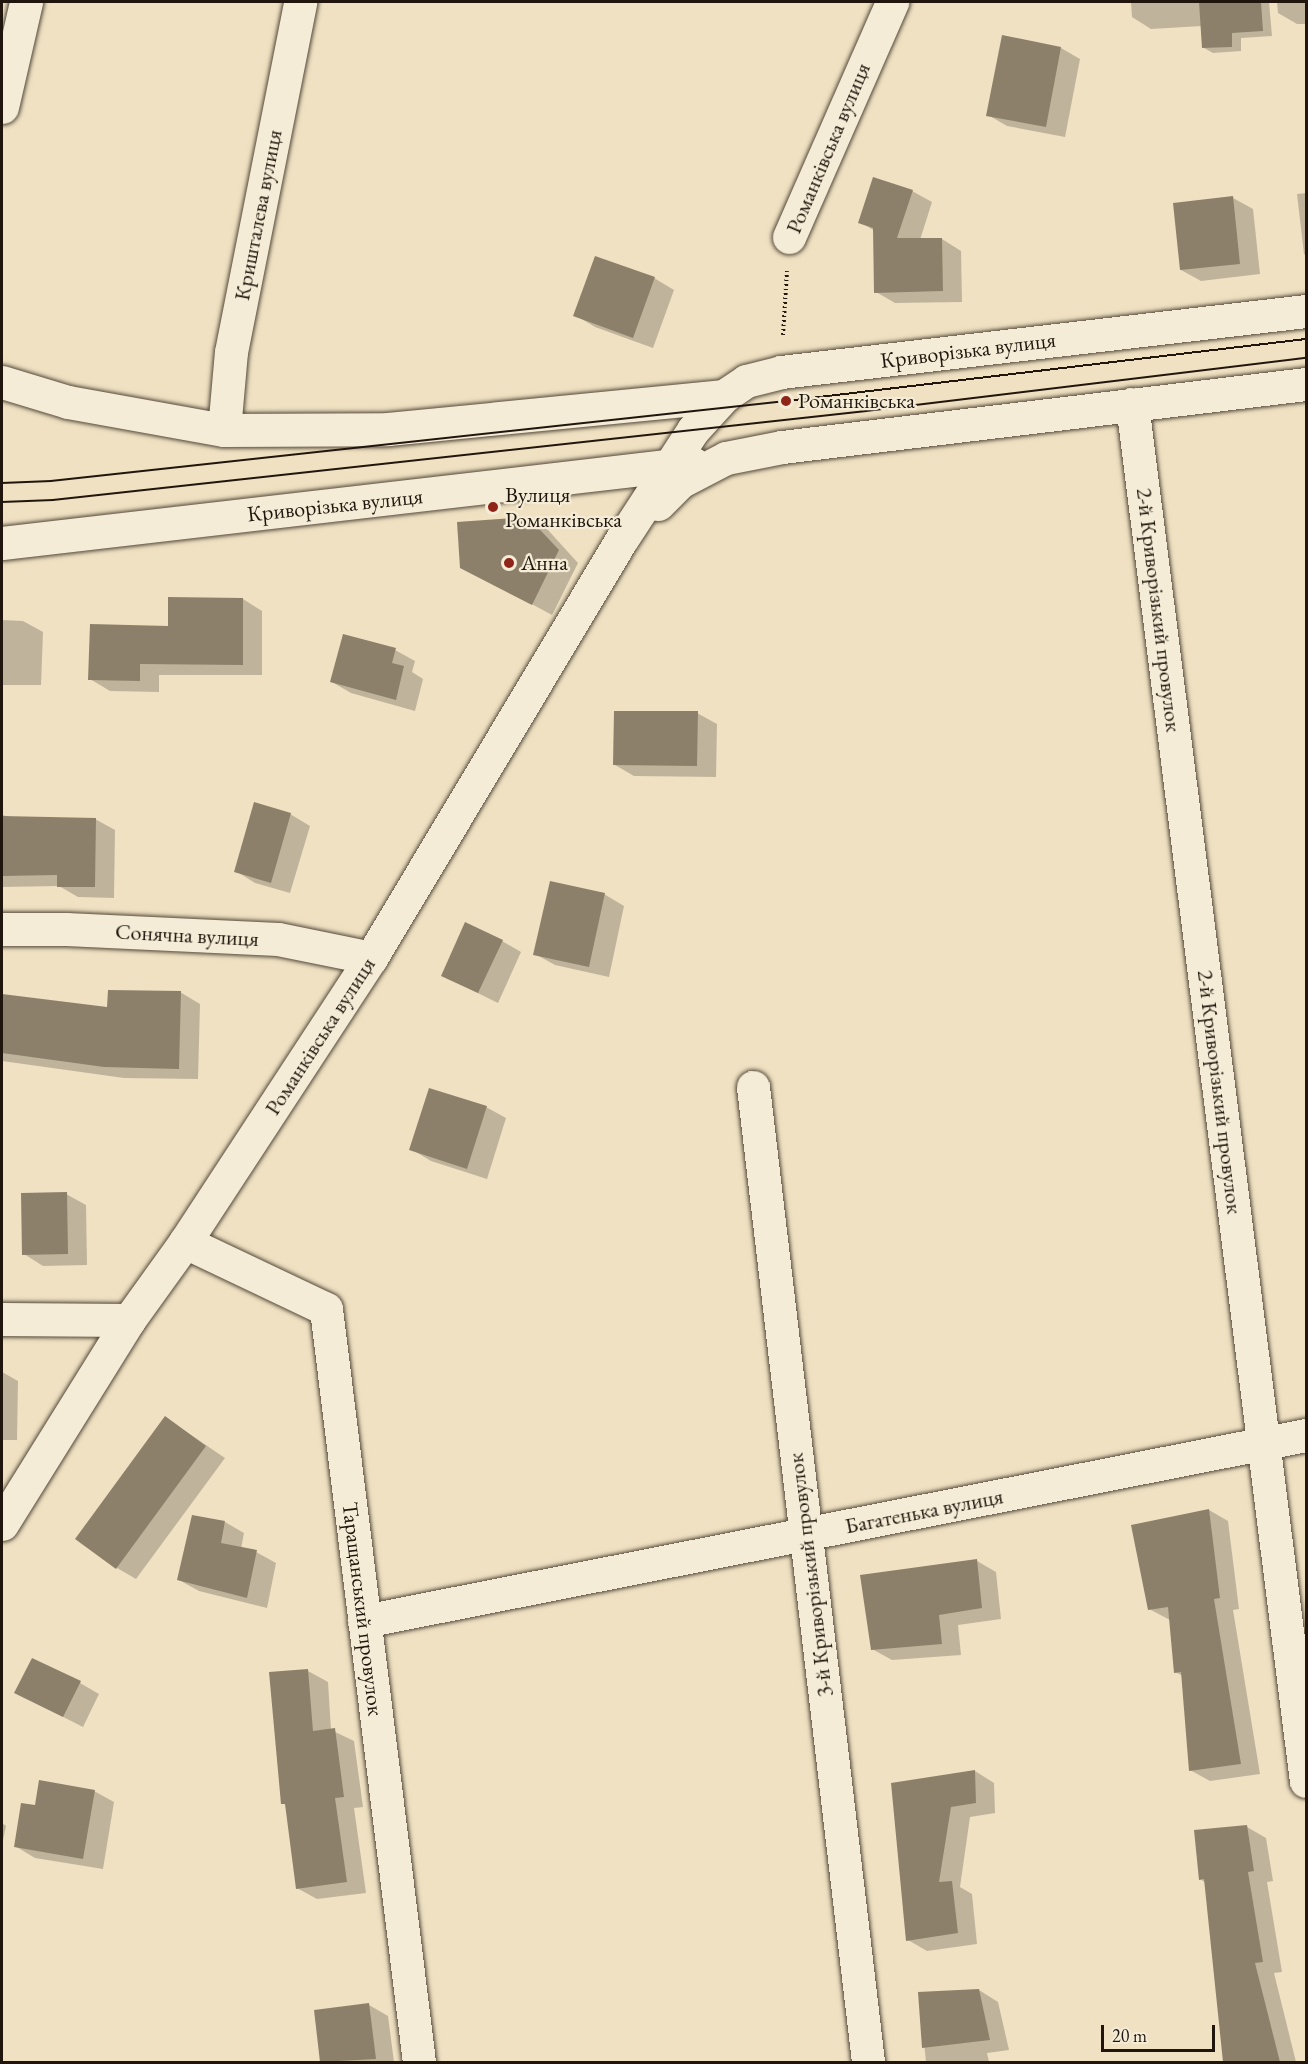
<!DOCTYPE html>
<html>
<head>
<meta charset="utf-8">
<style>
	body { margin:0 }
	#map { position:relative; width:1308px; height:2064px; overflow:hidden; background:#efe1c2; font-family:"EB Garamond",serif }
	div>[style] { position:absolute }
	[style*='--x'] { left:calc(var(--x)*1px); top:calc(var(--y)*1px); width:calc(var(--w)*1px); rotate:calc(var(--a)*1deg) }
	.shadow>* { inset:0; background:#0003 }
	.building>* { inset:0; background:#8c806b }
	.path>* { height:4px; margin-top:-2px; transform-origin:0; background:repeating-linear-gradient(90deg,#21160d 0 1.5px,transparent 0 4.5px) }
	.roads { filter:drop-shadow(0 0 2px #54493a) drop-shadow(0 0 2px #54493a) }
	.minor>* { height:33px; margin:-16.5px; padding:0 16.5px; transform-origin:16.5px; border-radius:16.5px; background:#f5ecd7 }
	.tertiary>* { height:33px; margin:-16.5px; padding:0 16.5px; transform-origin:16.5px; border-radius:16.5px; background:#f5ecd7 }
	.secondary>* { height:33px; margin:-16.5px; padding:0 16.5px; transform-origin:16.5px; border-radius:16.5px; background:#f5ecd7 }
	.tram>* { height:1.5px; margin:-0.75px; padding:0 0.75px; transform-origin:0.75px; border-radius:0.75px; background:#21160d }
	.dots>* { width:16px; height:16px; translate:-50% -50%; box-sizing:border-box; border:3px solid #f5ecd7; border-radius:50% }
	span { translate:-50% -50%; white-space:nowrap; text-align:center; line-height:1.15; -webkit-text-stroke:4.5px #f5ecd7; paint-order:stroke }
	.street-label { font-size:22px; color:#21160d }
	.poi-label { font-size:22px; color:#21160d }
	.left { translate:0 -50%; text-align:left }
	.frame { position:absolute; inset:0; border:3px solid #21160d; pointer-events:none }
	.scale { position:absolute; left:1101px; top:2025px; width:114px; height:27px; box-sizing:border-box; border:3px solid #21160d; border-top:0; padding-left:8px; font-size:18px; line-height:21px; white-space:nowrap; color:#21160d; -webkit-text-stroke:4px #f5ecd7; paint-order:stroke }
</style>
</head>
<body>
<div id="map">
	<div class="shadow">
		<i style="clip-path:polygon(1131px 2px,1269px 2px,1272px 36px,1241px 38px,1241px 51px,1213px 53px,1204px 48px,1202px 26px,1151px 29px,1132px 17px)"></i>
		<i style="clip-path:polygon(1277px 2px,1306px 2px,1306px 24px,1297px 24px,1278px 13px)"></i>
		<i style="clip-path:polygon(1061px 48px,1080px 59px,1065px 137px,1007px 126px,988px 115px)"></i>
		<i style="clip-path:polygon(912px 191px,932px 202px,920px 240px,942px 239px,961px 251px,962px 302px,895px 303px,876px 292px,875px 231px,860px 222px)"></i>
		<i style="clip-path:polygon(1306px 193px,1306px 256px,1304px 254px,1297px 194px)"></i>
		<i style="clip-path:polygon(1233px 198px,1253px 209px,1260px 274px,1201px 281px,1181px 270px)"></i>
		<i style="clip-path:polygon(654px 278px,674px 290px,653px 348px,595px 327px,575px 315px)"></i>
		<i style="clip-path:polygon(528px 518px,548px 530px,578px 563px,552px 615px,480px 576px)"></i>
		<i style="clip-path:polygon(243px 599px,262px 611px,262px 675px,159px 675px,159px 692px,110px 691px,90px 679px,169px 628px)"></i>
		<i style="clip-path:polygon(2px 620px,23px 621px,43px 632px,41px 685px,2px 685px)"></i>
		<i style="clip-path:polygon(395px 650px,415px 661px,412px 672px,423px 679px,415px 711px,351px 693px,332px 682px)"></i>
		<i style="clip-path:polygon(697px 713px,717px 724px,716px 777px,634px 776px,615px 765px)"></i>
		<i style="clip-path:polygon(290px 814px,310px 826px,290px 893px,255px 883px,236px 871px)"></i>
		<i style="clip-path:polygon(2px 815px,15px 818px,95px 819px,115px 830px,114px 898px,78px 897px,59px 886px,2px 887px)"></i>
		<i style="clip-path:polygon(604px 894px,624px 906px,609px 977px,555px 965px,535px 954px)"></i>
		<i style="clip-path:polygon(502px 941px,521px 952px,498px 1003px,443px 976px)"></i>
		<i style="clip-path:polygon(180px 992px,200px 1004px,198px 1079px,124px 1078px,2px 1061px,2px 995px,109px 1008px)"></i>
		<i style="clip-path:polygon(486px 1107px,506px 1118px,487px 1179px,431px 1161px,411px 1149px)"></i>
		<i style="clip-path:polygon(66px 1194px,86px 1205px,87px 1265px,43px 1266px,24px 1254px)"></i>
		<i style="clip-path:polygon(2px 1372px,18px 1381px,17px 1440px,2px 1440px)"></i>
		<i style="clip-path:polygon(166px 1418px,225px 1458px,136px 1579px,117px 1568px)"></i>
		<i style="clip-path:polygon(1209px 1510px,1228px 1521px,1239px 1609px,1233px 1610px,1260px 1774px,1210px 1781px,1190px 1770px,1183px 1676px,1175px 1672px,1170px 1620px,1149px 1609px)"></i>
		<i style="clip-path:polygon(225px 1522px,244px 1533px,241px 1549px,256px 1552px,276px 1563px,267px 1608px,199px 1591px,179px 1580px)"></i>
		<i style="clip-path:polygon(977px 1561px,996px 1572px,1001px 1619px,958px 1625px,961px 1655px,892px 1660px,872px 1649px)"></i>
		<i style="clip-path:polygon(308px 1671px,328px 1682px,331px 1730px,354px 1741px,363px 1807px,354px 1808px,366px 1893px,317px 1899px,297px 1888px,286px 1805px,282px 1803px)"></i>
		<i style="clip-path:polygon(80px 1683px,99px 1694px,83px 1727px,16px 1693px)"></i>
		<i style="clip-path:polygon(975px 1771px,994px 1783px,995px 1813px,970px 1817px,960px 1887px,972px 1894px,977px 1944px,927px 1951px,908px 1940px,893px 1784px)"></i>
		<i style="clip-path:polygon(94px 1791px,114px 1802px,103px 1869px,35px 1858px,15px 1846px,37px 1807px)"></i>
		<i style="clip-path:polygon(2px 1823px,6px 1826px,2px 1845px)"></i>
		<i style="clip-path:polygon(1247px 1827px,1266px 1838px,1273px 1881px,1267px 1882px,1282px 1972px,1274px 1973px,1296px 2062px,1224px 2062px,1206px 1883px,1200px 1879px)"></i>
		<i style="clip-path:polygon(979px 1990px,998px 2002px,1009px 2050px,987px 2053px,989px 2062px,926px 2062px,919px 1994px)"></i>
		<i style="clip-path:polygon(369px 2005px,388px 2016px,394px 2062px,322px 2062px,316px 2011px)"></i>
	</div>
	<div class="building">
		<i style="clip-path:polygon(1199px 2px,1261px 2px,1263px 31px,1232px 33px,1232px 47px,1202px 48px)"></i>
		<i style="clip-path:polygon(1002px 35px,1061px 47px,1046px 127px,986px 116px)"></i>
		<i style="clip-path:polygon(873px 177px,913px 190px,897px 238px,942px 238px,943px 291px,874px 293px,873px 228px,858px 223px)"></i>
		<i style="clip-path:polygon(1233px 196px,1240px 264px,1180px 270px,1173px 203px)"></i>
		<i style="clip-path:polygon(595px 256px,655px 277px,633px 338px,573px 316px)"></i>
		<i style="clip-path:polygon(528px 517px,559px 550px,532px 605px,460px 568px,457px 522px)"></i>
		<i style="clip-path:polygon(168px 597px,243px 598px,243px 665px,140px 664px,140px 681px,88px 680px,90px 624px,168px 626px)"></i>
		<i style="clip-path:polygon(343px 634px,396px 648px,392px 663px,404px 666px,396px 700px,330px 682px)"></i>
		<i style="clip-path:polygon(614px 711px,698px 711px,697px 766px,613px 765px)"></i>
		<i style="clip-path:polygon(254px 802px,291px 813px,271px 883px,234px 872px)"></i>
		<i style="clip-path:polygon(2px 816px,96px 818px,95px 887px,57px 887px,57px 875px,2px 876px)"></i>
		<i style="clip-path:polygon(550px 881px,605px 893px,589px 967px,533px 955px)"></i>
		<i style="clip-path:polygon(465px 922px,503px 940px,478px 993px,441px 976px)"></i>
		<i style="clip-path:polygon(108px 990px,181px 991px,179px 1069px,104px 1067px,2px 1053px,2px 994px,107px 1007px)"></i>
		<i style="clip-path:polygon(429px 1088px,487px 1106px,467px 1169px,409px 1150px)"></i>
		<i style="clip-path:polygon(67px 1192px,68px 1254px,22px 1255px,21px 1193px)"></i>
		<i style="clip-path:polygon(165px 1416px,206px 1446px,116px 1569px,75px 1539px)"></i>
		<i style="clip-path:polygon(1209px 1509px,1220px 1598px,1214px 1599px,1241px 1764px,1189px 1771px,1181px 1672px,1174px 1673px,1168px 1607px,1148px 1610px,1131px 1525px)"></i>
		<i style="clip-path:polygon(192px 1515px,225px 1521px,221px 1543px,257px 1550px,247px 1598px,177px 1580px)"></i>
		<i style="clip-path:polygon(977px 1559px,982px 1608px,939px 1615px,942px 1644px,871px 1650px,860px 1575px)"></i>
		<i style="clip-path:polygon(32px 1658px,81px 1681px,63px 1717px,14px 1693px)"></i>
		<i style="clip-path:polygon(308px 1669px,313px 1731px,335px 1728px,344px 1797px,335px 1798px,347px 1882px,296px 1889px,285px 1804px,281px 1804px,269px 1672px)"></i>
		<i style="clip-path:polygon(975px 1770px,976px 1803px,951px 1807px,939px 1882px,952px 1881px,958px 1933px,906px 1941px,891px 1783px)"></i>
		<i style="clip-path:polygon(39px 1780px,95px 1790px,83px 1859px,14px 1847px,21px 1803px,35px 1805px)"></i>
		<i style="clip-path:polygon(1247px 1825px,1254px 1871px,1248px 1872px,1263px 1962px,1255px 1963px,1280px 2062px,1223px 2062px,1204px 1879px,1199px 1880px,1194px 1830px)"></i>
		<i style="clip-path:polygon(979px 1989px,990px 2040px,922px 2048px,918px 1992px)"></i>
		<i style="clip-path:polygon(369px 2003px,376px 2059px,320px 2062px,314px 2010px)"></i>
	</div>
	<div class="path">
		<i style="--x:783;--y:335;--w:64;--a:-86.4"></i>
	</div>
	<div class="roads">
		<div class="minor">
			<i style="--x:2;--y:107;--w:108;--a:-77.1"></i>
			<i style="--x:789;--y:237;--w:257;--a:-66.3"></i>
			<i style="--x:2;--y:382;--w:69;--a:16.9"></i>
			<i style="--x:68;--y:402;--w:158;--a:10.2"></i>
			<i style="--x:224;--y:430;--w:164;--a:-0.3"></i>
			<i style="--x:388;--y:429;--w:338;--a:-5.6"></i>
			<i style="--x:1132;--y:404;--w:1388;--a:82.8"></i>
			<i style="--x:224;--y:430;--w:78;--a:-84.9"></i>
			<i style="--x:231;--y:352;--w:357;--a:-78.8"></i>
			<i style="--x:2;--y:929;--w:64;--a:0"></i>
			<i style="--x:66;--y:929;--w:212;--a:2.7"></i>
			<i style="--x:278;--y:939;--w:95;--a:11.5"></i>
			<i style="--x:753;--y:1087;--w:982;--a:83.27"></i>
			<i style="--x:185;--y:1242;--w:156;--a:25.4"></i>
			<i style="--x:326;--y:1309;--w:759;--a:82.96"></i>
			<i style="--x:2;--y:1319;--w:127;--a:0.5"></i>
			<i style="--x:364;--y:1621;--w:960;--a:-11.17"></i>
		</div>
		<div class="tertiary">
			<i style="--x:2;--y:543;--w:695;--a:-6.61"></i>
		</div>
		<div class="secondary">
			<i style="--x:658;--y:504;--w:31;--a:-45"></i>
			<i style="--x:680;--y:482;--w:52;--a:-27.6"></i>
			<i style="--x:726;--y:458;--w:57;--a:-11.1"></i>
			<i style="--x:782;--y:447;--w:528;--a:-6.86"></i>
			<i style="--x:2;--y:1524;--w:240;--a:-58.1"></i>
			<i style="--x:129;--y:1320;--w:96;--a:-54.3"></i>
			<i style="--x:185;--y:1242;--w:339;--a:-56.8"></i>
			<i style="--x:371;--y:958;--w:488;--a:-59.1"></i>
			<i style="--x:622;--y:539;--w:130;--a:-56.9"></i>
			<i style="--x:693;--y:430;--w:46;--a:-47.6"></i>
			<i style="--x:724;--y:396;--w:27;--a:-34"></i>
			<i style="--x:746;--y:381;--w:36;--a:-14"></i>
			<i style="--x:781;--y:372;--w:529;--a:-6.63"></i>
		</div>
	</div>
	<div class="tram">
		<i style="--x:2;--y:483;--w:49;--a:-2.3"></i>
		<i style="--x:51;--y:481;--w:739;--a:-6.21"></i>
		<i style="--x:786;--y:401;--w:524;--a:-6.8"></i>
		<i style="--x:2;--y:502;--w:51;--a:-2.2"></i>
		<i style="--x:53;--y:500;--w:818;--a:-6.25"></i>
		<i style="--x:866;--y:411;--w:443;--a:-6.9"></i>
	</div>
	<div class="dots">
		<i style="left:786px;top:401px;background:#8f2418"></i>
		<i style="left:493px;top:507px;background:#8f2418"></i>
		<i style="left:509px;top:563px;background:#8f2418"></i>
	</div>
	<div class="street-label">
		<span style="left:828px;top:148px;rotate:-67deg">Романківська вулиця</span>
		<span style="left:258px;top:215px;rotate:-79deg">Кришталева вулиця</span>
		<span style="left:968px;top:350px;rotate:-7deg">Криворізька вулиця</span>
		<span style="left:335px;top:505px;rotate:-6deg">Криворізька вулиця</span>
		<span style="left:1159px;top:610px;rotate:83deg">2-й Криворізький провулок</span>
		<span style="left:187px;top:935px;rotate:3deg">Сонячна вулиця</span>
		<span style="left:320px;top:1036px;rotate:-57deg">Романківська вулиця</span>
		<span style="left:1220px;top:1092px;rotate:83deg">2-й Криворізький провулок</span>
		<span style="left:924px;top:1511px;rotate:-11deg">Багатенька вулиця</span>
		<span style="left:810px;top:1575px;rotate:-97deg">3-й Криворізький провулок</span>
		<span style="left:363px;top:1609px;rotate:83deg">Таращанський провулок</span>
	</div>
	<div class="poi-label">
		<span class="left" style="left:798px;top:401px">Романківська</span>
		<span class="left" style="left:505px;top:507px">Вулиця<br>Романківська</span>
		<span class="left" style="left:521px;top:563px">Анна</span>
	</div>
	<div class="frame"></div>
	<div class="scale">20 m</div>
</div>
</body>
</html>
